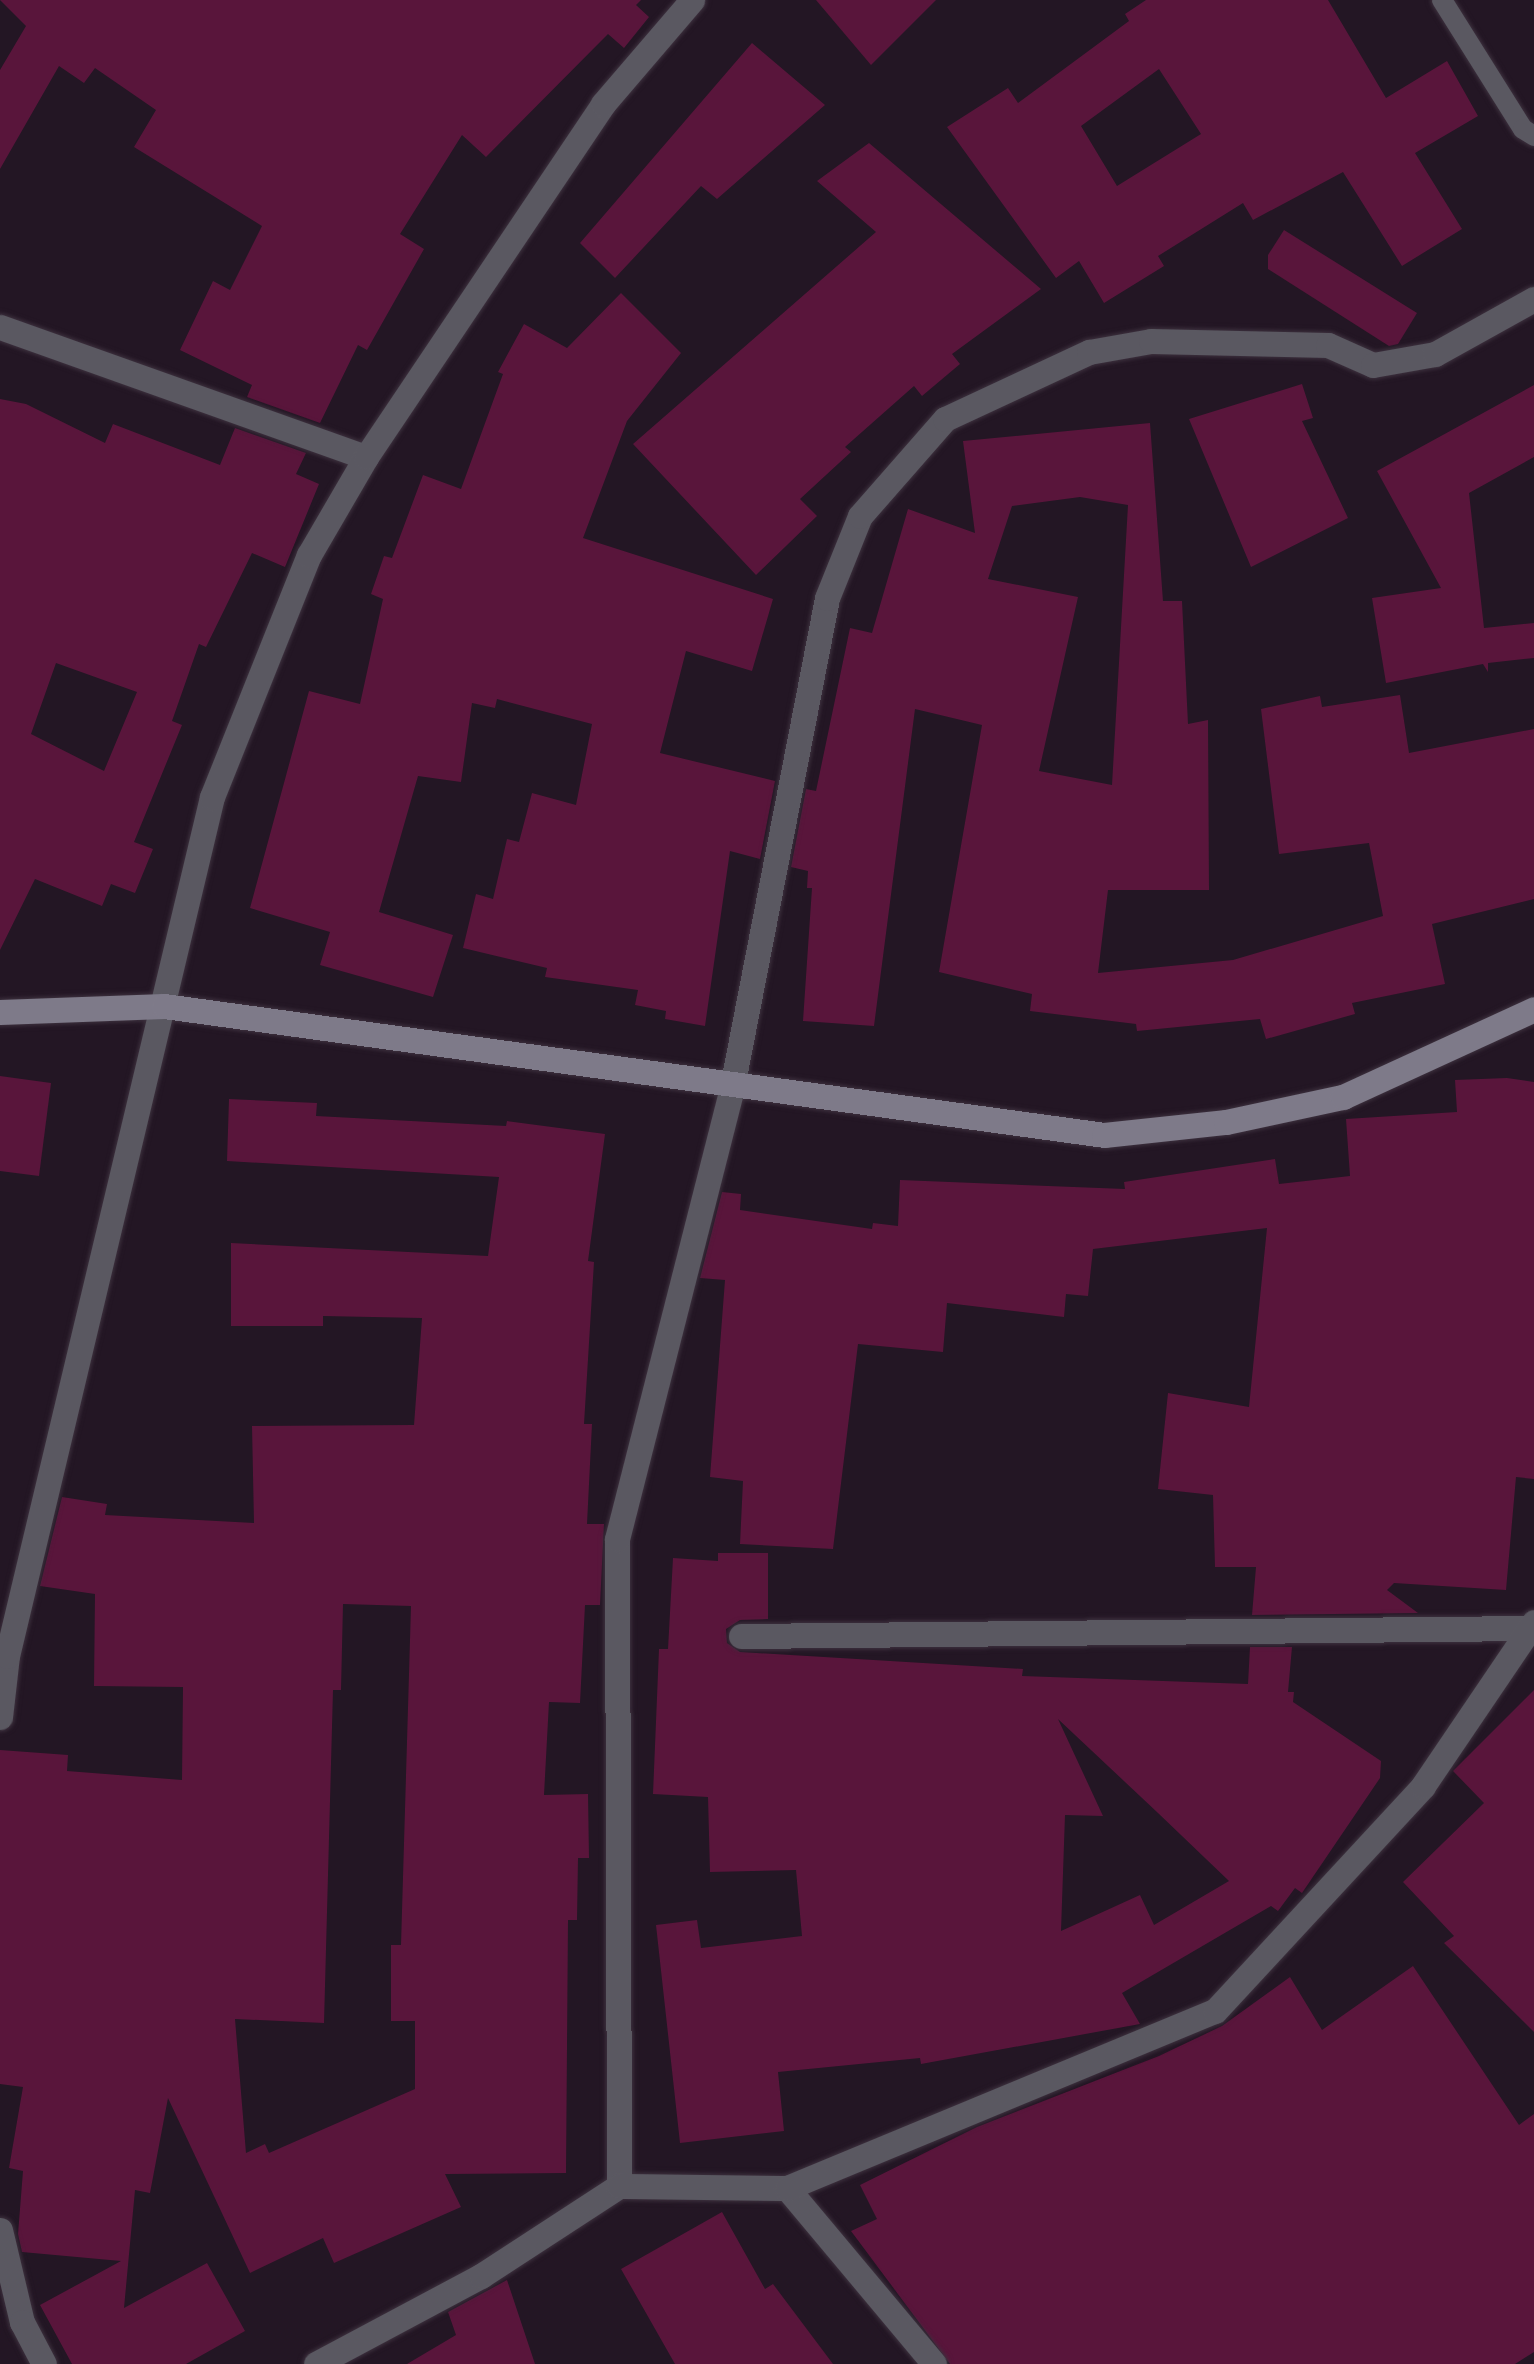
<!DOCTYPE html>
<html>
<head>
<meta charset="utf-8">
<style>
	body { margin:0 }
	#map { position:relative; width:1534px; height:2364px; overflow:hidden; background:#231624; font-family:"Golos Text",sans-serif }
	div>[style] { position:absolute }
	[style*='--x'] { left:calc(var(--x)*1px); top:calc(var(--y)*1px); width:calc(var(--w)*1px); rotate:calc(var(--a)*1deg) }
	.building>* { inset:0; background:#59153b }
	.roads { filter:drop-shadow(0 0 2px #3d313e) drop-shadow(0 0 2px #3d313e) }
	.service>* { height:20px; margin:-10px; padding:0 10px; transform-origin:10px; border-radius:10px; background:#5a5861 }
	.minor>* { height:25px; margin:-12.5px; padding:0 12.5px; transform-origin:12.5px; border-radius:12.5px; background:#5a5861 }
	.secondary>* { height:25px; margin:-12.5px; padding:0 12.5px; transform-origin:12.5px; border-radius:12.5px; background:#7e7a89 }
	span { translate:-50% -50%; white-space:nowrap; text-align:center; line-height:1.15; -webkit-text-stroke:8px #090409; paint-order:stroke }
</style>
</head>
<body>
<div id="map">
	<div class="building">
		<i style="clip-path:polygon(0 0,641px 0,636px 5px,649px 17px,624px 48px,608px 34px,486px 157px,462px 135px,400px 234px,424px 249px,367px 350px,358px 345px,320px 423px,247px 397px,252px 385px,180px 350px,213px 281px,230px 290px,262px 226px,134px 147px,156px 110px,95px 68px,84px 83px,59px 66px,0 169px,0 70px,26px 26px)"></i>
		<i style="clip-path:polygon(816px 0,936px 0,871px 65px)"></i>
		<i style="clip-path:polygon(evenodd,1146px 0,1328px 0,1386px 98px,1447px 61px,1478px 116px,1415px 153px,1462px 229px,1402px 266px,1343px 172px,1253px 220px,1243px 203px,1158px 256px,1164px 266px,1104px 303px,1079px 261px,1056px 278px,947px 127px,1008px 88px,1018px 103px,1129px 21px,1125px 14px,1146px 0,1159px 69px,1201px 134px,1117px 186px,1081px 126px,1159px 69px)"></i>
		<i style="clip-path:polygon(752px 43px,825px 105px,717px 199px,701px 186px,615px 278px,580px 243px)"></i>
		<i style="clip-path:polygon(869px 143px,1041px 289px,952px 354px,960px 364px,922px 396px,914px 386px,845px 447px,851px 452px,800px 499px,817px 516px,756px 575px,633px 444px,876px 232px,817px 181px)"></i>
		<i style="clip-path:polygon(1284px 230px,1417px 313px,1398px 344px,1389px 346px,1268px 269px,1268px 255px)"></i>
		<i style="clip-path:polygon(621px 293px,681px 353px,627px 421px,583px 538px,773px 599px,752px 671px,686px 651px,660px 753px,775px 781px,760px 859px,730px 851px,705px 1026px,665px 1019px,666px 1011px,635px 1005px,638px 990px,545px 977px,547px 968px,463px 948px,476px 894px,493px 899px,507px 839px,519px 842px,532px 793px,576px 805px,592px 724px,497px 699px,495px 708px,472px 703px,461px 782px,418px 776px,379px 912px,453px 935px,433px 997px,320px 965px,330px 932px,250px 908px,309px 691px,360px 704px,383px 599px,371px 594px,384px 556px,392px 558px,423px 475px,461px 489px,503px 374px,498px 372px,524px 324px,567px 348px)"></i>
		<i style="clip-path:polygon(1302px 384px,1313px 418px,1302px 421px,1348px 518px,1251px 567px,1189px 419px)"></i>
		<i style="clip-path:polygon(1534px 385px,1534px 457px,1469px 493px,1484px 628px,1534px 623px,1534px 658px,1488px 663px,1488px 672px,1483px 664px,1386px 683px,1372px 598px,1441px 588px,1377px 471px)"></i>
		<i style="clip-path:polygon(evenodd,0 399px,26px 404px,105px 443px,113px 424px,220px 465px,235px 428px,306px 453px,296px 474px,319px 484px,285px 567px,252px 553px,206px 647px,199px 644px,172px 721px,182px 725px,134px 842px,153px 849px,135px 893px,111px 884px,102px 906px,35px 879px,0 950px,0 399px,56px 663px,137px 692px,104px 771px,31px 734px,56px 663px)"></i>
		<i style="clip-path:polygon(evenodd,1150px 423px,1163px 601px,1182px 601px,1188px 724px,1208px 720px,1209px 890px,1108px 890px,1098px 973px,1233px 960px,1383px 916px,1369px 843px,1279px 854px,1261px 709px,1320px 696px,1322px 707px,1400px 695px,1409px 753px,1534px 729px,1534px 899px,1432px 924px,1445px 984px,1352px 1003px,1355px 1014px,1266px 1039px,1260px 1019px,1137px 1031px,1136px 1024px,1030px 1011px,1032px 994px,939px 972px,982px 725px,915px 709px,874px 1026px,803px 1021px,812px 888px,807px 888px,808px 871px,791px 867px,806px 789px,816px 791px,850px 628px,872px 633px,908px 509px,975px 533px,963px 441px,1150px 423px,1080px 497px,1128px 505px,1112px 785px,1039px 771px,1078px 597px,988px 579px,1012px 506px,1080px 497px)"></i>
		<i style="clip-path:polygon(0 1076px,51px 1083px,39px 1176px,0 1171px)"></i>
		<i style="clip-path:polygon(1507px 1078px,1534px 1082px,1534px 1479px,1516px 1477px,1506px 1590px,1394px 1583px,1387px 1590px,1418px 1613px,1252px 1615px,1256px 1567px,1215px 1567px,1213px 1495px,1158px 1489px,1168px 1393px,1249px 1407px,1267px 1228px,1093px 1249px,1088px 1296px,1066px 1294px,1064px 1317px,947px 1303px,943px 1352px,858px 1344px,833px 1549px,740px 1544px,743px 1481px,710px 1477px,725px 1280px,700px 1278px,722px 1192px,741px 1194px,740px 1210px,872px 1229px,873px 1223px,898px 1226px,900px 1180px,1125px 1189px,1124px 1182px,1275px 1159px,1279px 1184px,1350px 1176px,1346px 1119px,1457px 1112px,1455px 1080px)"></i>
		<i style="clip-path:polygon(evenodd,229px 1099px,317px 1103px,316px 1116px,506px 1126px,507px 1121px,605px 1134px,588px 1261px,594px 1262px,584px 1424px,592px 1424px,587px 1524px,604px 1524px,600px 1605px,585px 1605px,580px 1703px,549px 1702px,544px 1795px,588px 1794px,589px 1858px,578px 1858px,577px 1920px,568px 1920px,566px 2173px,445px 2174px,461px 2207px,334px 2263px,323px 2238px,250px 2273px,168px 2098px,150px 2193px,135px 2190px,124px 2308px,207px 2263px,245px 2331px,186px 2364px,72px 2364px,40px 2305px,121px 2261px,22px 2252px,18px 2234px,23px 2171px,9px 2168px,23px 2087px,0 2084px,0 1750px,68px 1755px,67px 1771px,182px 1780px,183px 1687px,94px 1686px,95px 1594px,40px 1586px,62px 1497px,107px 1504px,105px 1515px,254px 1523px,252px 1426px,414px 1425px,422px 1318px,323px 1316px,323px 1326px,231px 1326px,231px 1243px,488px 1256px,499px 1177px,227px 1161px,229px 1099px,343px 1604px,411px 1606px,401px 1945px,391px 1945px,391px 2021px,415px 2021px,415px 2089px,269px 2153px,265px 2144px,246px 2153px,235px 2019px,324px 2023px,333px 1690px,341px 1690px,343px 1604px)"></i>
		<i style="clip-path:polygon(evenodd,718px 1553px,768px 1553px,768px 1619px,740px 1620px,726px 1629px,727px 1643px,740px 1652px,1023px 1669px,1022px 1676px,1248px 1684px,1250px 1647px,1292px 1647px,1288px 1692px,1294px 1692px,1293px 1702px,1381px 1761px,1380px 1778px,1302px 1893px,1295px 1888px,1278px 1911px,1271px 1906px,1122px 1993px,1140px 2024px,921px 2064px,920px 2058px,778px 2072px,784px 2131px,680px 2143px,656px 1925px,697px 1920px,701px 1948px,802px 1936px,796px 1870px,710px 1872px,708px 1797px,653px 1794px,659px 1649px,668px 1649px,673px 1558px,718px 1561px,718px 1553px,1058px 1719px,1158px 1813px,1229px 1881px,1154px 1925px,1140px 1895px,1061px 1931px,1065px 1815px,1103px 1816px,1058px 1719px)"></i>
		<i style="clip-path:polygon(1534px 1690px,1534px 2032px,1444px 1943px,1454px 1936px,1403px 1882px,1484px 1803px,1453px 1771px)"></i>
		<i style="clip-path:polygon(1413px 1966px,1519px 2125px,1534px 2114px,1534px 2352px,1515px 2364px,950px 2364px,851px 2231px,877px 2219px,860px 2185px,977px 2127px,1159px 2056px,1222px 2026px,1290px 1977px,1322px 2030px)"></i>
		<i style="clip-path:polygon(722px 2212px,765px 2289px,773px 2284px,833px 2364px,675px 2364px,621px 2269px)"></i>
		<i style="clip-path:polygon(507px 2280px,535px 2364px,407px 2364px,456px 2335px,448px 2312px)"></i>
	</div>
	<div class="roads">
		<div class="service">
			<i style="--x:1442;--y:0;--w:152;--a:57.9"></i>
			<i style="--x:1523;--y:129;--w:13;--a:32"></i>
		</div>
		<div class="minor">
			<i style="--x:0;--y:327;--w:388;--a:19.6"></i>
			<i style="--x:741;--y:1636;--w:787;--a:-0.58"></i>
			<i style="--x:0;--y:1717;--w:61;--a:-83.5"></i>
			<i style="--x:7;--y:1656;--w:883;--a:-76.58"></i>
			<i style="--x:212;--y:797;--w:261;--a:-68.2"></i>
			<i style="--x:309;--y:555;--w:113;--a:-59.8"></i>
			<i style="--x:366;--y:457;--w:425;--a:-56.1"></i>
			<i style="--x:603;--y:104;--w:137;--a:-49.4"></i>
			<i style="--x:619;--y:2186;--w:647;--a:-90.18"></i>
			<i style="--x:617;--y:1539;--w:466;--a:-75.7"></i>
			<i style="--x:732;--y:1087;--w:498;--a:-79"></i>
			<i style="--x:827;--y:598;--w:88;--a:-68.1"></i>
			<i style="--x:860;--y:516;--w:129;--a:-48.8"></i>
			<i style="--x:945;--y:419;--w:159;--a:-25"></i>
			<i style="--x:1089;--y:352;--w:63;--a:-10.1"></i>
			<i style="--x:1151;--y:341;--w:177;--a:1.3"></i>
			<i style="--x:1328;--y:345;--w:49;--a:24"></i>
			<i style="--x:1373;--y:365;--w:63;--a:-10.1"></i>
			<i style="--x:1435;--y:354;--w:113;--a:-29.1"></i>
			<i style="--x:787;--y:2188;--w:229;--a:50.1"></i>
			<i style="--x:0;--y:2230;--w:95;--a:76.6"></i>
			<i style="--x:22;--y:2322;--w:47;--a:62.4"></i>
			<i style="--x:316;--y:2364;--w:187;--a:-28.1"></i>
			<i style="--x:481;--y:2276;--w:165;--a:-33.1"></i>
			<i style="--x:619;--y:2186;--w:168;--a:0.7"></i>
			<i style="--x:787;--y:2188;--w:463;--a:-22.5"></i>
			<i style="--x:1215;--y:2011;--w:306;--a:-47.2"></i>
			<i style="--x:1423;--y:1786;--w:198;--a:-55.9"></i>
		</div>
		<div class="secondary">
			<i style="--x:0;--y:1012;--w:164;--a:-2.1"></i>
			<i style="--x:164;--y:1006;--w:949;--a:7.81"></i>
			<i style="--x:1104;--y:1135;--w:123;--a:-6.1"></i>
			<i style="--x:1226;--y:1122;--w:120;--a:-12.1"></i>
			<i style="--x:1343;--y:1097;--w:210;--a:-24.7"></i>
		</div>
	</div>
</div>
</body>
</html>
